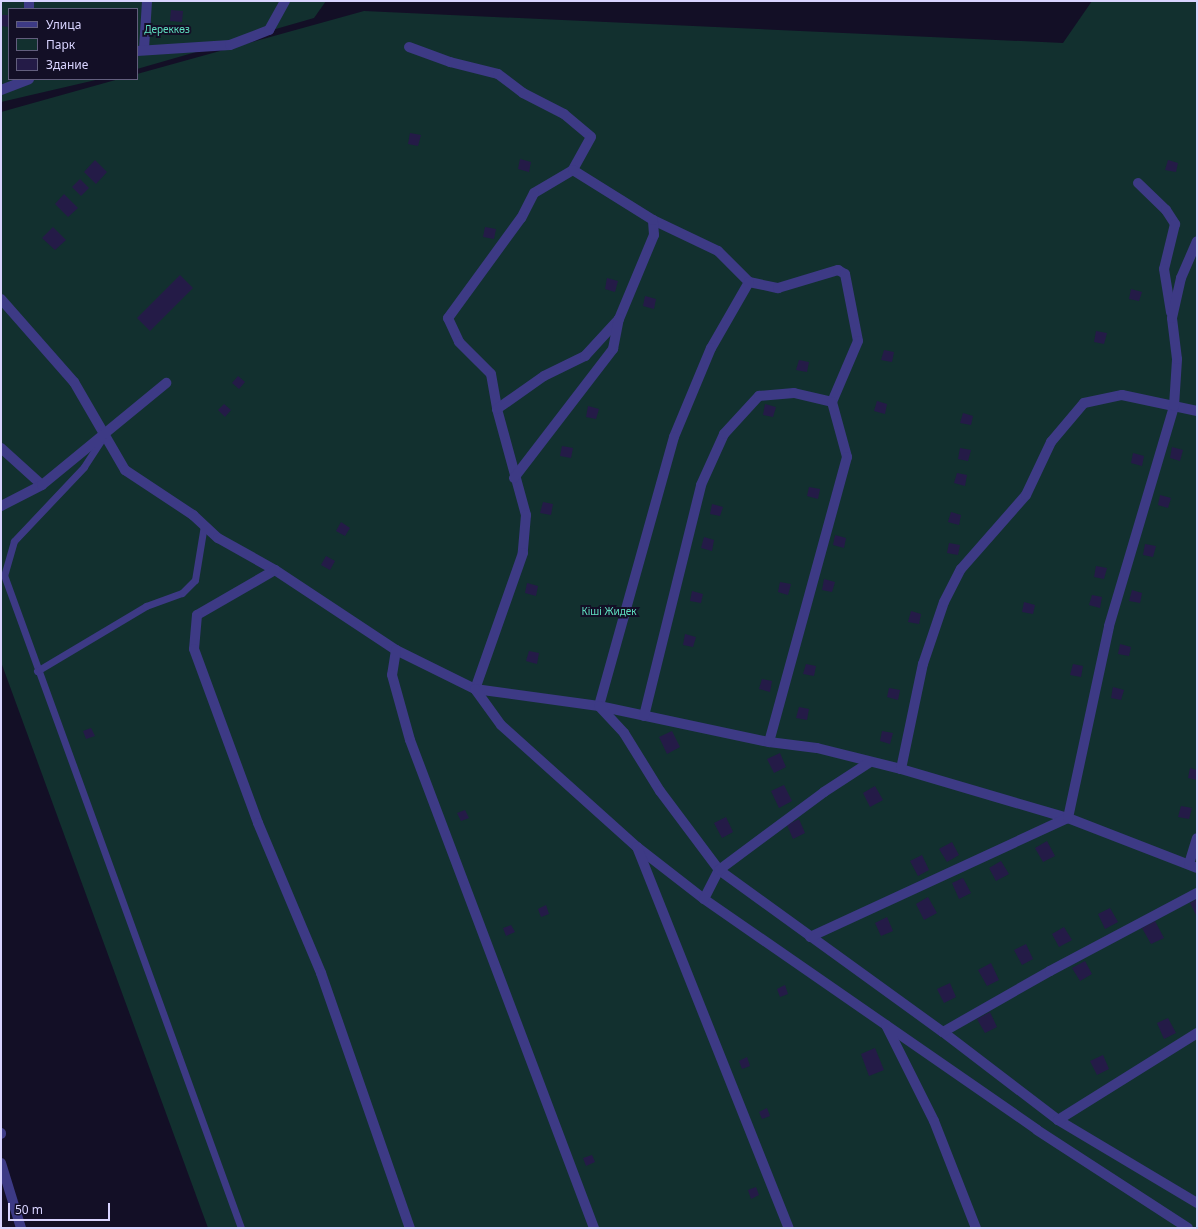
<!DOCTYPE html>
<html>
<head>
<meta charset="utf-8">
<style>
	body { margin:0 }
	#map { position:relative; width:1198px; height:1229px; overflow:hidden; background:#130f26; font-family:"Noto Sans",sans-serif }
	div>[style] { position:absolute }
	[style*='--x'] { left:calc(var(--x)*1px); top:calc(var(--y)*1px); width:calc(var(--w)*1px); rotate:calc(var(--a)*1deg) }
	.green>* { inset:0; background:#12302f }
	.building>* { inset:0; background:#241b47 }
	.service>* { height:7px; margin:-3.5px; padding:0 3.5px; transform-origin:3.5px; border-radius:3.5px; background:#3d3a85 }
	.minor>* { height:10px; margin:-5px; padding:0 5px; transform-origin:5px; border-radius:5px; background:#3d3a85 }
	span { translate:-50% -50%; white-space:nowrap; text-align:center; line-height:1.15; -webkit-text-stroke:4px #130f26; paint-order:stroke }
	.park-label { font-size:10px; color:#5fe0c0 }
	.frame { position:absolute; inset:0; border:2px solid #d9d4ff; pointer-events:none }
	.legend { position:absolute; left:8px; top:8px; width:130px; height:72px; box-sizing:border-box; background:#130f26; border:1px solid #625e7d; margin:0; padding:5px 7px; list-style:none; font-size:12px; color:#d9d4ff }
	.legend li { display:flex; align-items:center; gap:8px; height:20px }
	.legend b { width:20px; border:1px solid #625e7d }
	.scale { position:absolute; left:8px; top:1203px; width:102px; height:18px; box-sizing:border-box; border:2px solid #d9d4ff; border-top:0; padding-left:5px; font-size:12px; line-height:14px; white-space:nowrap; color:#d9d4ff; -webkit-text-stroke:3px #130f26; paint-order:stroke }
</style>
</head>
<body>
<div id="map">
	<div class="green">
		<i style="clip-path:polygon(1px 1px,326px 1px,314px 18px,137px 69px,137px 9px,9px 9px,9px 79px,100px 79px,1px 102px)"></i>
		<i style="clip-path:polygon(1092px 1px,1197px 1px,1197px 1228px,208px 1228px,1px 662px,1px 112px,119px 79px,137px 79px,137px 74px,364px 11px,1063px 43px)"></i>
	</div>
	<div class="building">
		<i style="clip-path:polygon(171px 10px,183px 11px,182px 22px,170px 21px)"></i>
		<i style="clip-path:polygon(1px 15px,9px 15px,9px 27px,1px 26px)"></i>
		<i style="clip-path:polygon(410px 133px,421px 135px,418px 146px,408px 144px)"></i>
		<i style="clip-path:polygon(520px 159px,531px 162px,529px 172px,518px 169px)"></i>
		<i style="clip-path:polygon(95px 160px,107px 172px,96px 184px,84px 172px)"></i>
		<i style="clip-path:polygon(1168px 160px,1178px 163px,1176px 172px,1165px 170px)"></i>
		<i style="clip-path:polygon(80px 179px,89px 188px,81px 196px,72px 187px)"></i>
		<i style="clip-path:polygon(64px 194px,78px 208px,68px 217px,55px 204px)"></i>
		<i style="clip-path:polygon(53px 227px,66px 240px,55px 250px,42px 238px)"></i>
		<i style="clip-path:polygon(485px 227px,496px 229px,494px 239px,483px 237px)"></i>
		<i style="clip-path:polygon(180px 275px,193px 288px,150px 331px,137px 318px)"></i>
		<i style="clip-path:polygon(607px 278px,618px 281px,615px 292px,605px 289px)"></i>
		<i style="clip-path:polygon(1131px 289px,1142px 292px,1139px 301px,1129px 299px)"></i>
		<i style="clip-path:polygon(645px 296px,656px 299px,654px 309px,643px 306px)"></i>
		<i style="clip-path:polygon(1096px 331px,1107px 333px,1104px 344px,1094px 342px)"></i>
		<i style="clip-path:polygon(884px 350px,894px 352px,892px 362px,881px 360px)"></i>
		<i style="clip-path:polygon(799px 360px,809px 362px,807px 372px,796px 370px)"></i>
		<i style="clip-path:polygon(238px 376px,245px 382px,239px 389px,232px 383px)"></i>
		<i style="clip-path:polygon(877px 401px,887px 404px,885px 414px,874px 411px)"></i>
		<i style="clip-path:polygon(224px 404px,231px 410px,225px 417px,218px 410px)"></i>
		<i style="clip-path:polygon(765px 404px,776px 407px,773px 417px,763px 415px)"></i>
		<i style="clip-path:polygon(588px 406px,599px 409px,596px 419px,586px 417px)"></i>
		<i style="clip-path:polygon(963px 413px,973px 416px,971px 425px,960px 423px)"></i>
		<i style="clip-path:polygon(562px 446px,573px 448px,571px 458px,560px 456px)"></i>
		<i style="clip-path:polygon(1172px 447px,1183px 450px,1180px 461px,1170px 458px)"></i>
		<i style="clip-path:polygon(960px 448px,971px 450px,968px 461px,958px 459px)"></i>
		<i style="clip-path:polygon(1133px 453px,1144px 456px,1142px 466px,1131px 463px)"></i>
		<i style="clip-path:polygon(957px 473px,967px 475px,965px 486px,954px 483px)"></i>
		<i style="clip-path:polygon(809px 487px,820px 489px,818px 499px,807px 496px)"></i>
		<i style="clip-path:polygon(1160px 495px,1171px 498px,1168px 508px,1158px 505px)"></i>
		<i style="clip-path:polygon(543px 502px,553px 504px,551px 515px,540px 513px)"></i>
		<i style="clip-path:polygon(712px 504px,723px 507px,720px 516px,710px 514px)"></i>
		<i style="clip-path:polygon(951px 512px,961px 515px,959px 525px,948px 522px)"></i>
		<i style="clip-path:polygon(341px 522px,350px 528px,345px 536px,336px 531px)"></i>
		<i style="clip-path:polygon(835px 535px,846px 538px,844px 548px,833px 545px)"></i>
		<i style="clip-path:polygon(704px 537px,714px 540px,712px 551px,701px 548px)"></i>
		<i style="clip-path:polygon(949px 543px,960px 545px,958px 555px,947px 553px)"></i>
		<i style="clip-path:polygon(1145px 544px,1156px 546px,1153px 557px,1143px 555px)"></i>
		<i style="clip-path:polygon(326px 556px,335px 561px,330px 570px,321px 565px)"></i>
		<i style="clip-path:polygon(1096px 566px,1107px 568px,1104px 579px,1094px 577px)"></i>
		<i style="clip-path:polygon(824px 579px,835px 582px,832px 592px,822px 590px)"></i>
		<i style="clip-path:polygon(780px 582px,791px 584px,788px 595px,778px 592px)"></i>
		<i style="clip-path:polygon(527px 583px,538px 586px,536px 596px,525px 593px)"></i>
		<i style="clip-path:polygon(1132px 590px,1142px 593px,1140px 603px,1129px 601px)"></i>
		<i style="clip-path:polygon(692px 591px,703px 594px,701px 603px,690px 601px)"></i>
		<i style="clip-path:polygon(1092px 595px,1102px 597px,1100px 608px,1089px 605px)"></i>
		<i style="clip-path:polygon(1024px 602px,1035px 605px,1033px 614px,1022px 612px)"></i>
		<i style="clip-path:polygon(911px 611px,921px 614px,919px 624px,908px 622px)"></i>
		<i style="clip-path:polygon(685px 634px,696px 637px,693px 647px,683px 645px)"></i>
		<i style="clip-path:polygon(1120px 644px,1131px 647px,1129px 656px,1118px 654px)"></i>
		<i style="clip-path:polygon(529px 651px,539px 653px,537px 664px,526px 661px)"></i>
		<i style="clip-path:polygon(806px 664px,816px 666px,814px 676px,803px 674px)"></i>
		<i style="clip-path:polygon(1073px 664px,1083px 666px,1081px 677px,1070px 675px)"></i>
		<i style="clip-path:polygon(762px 679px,772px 681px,770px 692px,759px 689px)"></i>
		<i style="clip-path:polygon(1113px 687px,1124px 690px,1121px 700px,1111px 698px)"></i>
		<i style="clip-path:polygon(889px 688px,900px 690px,898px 700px,887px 697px)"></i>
		<i style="clip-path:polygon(799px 707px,809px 709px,807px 720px,796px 718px)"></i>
		<i style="clip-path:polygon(91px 728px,95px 736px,86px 739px,83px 731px)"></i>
		<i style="clip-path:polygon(672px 731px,680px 747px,667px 754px,659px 737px)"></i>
		<i style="clip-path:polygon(882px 731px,893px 733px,890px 744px,880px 741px)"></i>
		<i style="clip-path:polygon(780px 753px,786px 767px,774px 773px,767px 759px)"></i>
		<i style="clip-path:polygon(1190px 768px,1197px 770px,1197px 780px,1188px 778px)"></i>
		<i style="clip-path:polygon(784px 785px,792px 801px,779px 808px,771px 791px)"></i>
		<i style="clip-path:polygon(875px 786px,883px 800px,870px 807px,863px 793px)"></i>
		<i style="clip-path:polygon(1181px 806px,1192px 808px,1189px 819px,1178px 817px)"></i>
		<i style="clip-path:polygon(465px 810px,469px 818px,461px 821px,457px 813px)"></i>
		<i style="clip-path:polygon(726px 817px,733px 832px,722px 838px,714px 823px)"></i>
		<i style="clip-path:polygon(799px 819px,805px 833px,793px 839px,787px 825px)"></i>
		<i style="clip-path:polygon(1047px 841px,1055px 856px,1043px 862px,1035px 848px)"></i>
		<i style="clip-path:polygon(952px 842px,959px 855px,947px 862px,939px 849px)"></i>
		<i style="clip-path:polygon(922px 855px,929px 870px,918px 876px,910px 861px)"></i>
		<i style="clip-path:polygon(1001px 861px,1009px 874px,996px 881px,989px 868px)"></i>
		<i style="clip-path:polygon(963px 878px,971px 893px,959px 899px,952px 883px)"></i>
		<i style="clip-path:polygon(928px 897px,937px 913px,924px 920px,916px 904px)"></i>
		<i style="clip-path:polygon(1197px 899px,1197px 917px,1190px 903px)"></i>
		<i style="clip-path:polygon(546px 905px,549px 914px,541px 917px,538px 909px)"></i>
		<i style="clip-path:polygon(1110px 908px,1118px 922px,1105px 929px,1098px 914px)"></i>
		<i style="clip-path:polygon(887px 917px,893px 931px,881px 936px,875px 923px)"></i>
		<i style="clip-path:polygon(1155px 921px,1164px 938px,1151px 944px,1142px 928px)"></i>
		<i style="clip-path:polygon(511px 925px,515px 932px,506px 936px,503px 928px)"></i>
		<i style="clip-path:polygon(1064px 927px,1072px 940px,1059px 947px,1052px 934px)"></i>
		<i style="clip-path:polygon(1026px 944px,1033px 959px,1022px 965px,1014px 950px)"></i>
		<i style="clip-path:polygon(1085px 961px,1092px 974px,1080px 981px,1072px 968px)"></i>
		<i style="clip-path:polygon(991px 963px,999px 980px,987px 986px,978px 970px)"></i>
		<i style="clip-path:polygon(950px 983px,956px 997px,944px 1003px,937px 989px)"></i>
		<i style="clip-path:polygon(785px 985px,788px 994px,780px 997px,777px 989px)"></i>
		<i style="clip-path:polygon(990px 1012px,997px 1027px,985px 1033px,977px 1019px)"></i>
		<i style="clip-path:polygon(1168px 1018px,1176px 1033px,1164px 1039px,1157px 1023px)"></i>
		<i style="clip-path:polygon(875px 1048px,884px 1070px,869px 1076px,861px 1054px)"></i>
		<i style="clip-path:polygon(1103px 1055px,1109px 1069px,1097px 1075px,1090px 1061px)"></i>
		<i style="clip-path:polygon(747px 1057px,750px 1066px,742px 1069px,739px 1061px)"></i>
		<i style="clip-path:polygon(767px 1108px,770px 1116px,762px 1119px,759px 1112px)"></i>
		<i style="clip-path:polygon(592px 1155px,595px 1162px,586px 1166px,583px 1158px)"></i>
		<i style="clip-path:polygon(756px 1187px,759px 1195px,751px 1199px,748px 1190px)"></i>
	</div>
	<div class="service">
		<i style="--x:102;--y:439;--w:33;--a:123"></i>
		<i style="--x:84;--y:467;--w:102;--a:133.4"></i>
		<i style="--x:14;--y:541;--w:35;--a:106"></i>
		<i style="--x:4;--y:575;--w:695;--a:70.05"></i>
		<i style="--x:37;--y:671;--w:127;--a:-30.8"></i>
		<i style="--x:146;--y:606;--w:38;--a:-20"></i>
		<i style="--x:182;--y:593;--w:18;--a:-45"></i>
		<i style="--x:195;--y:580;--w:56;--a:-80.7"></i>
	</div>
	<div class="minor">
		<i style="--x:29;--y:1;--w:8;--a:90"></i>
		<i style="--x:409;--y:47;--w:44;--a:20.1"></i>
		<i style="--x:450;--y:62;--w:49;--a:14"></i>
		<i style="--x:498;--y:74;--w:31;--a:37"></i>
		<i style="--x:523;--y:93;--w:46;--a:27.1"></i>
		<i style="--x:564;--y:114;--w:35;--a:40"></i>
		<i style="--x:591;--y:137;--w:38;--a:119"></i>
		<i style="--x:573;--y:170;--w:45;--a:149.5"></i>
		<i style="--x:534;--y:193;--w:28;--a:117"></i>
		<i style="--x:521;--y:218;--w:124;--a:126.1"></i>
		<i style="--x:448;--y:318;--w:26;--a:65"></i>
		<i style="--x:459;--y:342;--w:45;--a:45"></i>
		<i style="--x:491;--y:374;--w:36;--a:80"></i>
		<i style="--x:497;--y:409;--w:110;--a:74.7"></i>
		<i style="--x:526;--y:515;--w:38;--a:95"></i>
		<i style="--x:523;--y:553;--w:144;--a:109.4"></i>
		<i style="--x:144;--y:49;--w:48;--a:-86.4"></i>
		<i style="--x:137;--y:51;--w:93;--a:-3.7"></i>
		<i style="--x:230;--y:45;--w:42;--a:-21"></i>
		<i style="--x:269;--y:30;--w:33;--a:-61"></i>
		<i style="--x:1;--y:90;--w:30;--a:-21"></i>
		<i style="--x:1138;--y:183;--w:39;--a:44"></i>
		<i style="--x:1166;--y:210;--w:17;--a:57"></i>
		<i style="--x:1175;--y:224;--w:46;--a:103.7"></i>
		<i style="--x:1164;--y:269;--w:44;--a:80.8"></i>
		<i style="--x:653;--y:220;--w:72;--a:25.5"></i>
		<i style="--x:718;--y:251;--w:44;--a:45"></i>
		<i style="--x:749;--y:282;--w:30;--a:12"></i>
		<i style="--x:778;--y:288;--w:63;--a:-16.7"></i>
		<i style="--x:838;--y:270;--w:8;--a:30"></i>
		<i style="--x:845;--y:274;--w:68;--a:79"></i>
		<i style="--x:858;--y:341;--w:66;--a:113.1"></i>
		<i style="--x:749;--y:282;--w:76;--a:119.9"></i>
		<i style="--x:711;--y:348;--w:96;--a:112.6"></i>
		<i style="--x:674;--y:437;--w:279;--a:105.6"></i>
		<i style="--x:599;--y:706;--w:174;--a:12"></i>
		<i style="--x:769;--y:742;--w:48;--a:7.1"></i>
		<i style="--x:817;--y:748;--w:87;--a:14"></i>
		<i style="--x:901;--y:769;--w:174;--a:16.4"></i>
		<i style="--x:1068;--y:818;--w:138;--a:21.2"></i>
		<i style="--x:1;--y:299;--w:111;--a:48.7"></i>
		<i style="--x:74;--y:382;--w:102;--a:59.9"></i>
		<i style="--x:125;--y:470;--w:82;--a:33.5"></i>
		<i style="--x:193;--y:515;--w:34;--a:43"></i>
		<i style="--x:218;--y:538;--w:65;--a:29.3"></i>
		<i style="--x:275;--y:570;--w:145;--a:33.5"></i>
		<i style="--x:396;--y:650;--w:88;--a:26.3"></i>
		<i style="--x:475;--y:689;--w:125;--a:7.8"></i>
		<i style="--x:599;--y:706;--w:37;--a:47"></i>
		<i style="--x:624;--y:733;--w:68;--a:58.2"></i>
		<i style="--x:660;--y:791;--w:99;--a:53.2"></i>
		<i style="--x:719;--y:870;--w:276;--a:35.9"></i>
		<i style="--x:943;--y:1032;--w:145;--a:37.4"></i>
		<i style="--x:1058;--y:1120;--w:162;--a:30.8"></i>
		<i style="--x:497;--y:409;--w:57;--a:-35.1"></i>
		<i style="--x:544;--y:376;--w:46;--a:-26"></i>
		<i style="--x:585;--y:356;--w:50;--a:-47.4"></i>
		<i style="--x:619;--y:319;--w:91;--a:-67.4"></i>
		<i style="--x:654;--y:235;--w:15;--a:-94"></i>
		<i style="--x:653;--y:220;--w:94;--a:-148"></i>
		<i style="--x:1;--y:448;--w:55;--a:42.1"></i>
		<i style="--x:514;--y:478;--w:163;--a:-52.5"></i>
		<i style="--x:613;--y:349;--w:31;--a:-79"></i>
		<i style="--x:1;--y:506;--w:46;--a:-27.1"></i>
		<i style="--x:42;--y:485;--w:161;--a:-39.4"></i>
		<i style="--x:275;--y:570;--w:90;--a:150"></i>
		<i style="--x:197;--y:615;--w:34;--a:95"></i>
		<i style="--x:194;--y:649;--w:185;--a:69.8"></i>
		<i style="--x:258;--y:823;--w:163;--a:67.2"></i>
		<i style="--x:321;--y:973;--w:270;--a:70.8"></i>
		<i style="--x:396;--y:650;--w:25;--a:99"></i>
		<i style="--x:392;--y:675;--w:67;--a:74.5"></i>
		<i style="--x:410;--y:740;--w:522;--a:69.34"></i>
		<i style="--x:475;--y:689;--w:44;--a:54.2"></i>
		<i style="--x:501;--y:725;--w:183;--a:41.9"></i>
		<i style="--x:637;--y:847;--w:85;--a:37.8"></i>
		<i style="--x:704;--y:899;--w:405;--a:34.7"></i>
		<i style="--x:1037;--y:1130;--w:180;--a:33"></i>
		<i style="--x:644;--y:716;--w:238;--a:-76.1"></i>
		<i style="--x:701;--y:485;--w:56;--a:-65.7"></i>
		<i style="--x:724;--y:434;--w:52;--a:-47.4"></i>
		<i style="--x:759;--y:396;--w:35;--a:-5"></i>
		<i style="--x:794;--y:393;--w:39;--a:13"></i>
		<i style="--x:832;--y:402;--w:57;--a:74.7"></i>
		<i style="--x:847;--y:457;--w:295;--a:105.3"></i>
		<i style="--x:901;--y:769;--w:107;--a:-78.2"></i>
		<i style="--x:923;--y:664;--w:65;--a:-71.3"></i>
		<i style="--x:944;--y:602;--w:37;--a:-63"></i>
		<i style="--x:961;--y:569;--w:98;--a:-48.7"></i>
		<i style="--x:1026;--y:495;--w:59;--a:-64.7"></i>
		<i style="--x:1051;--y:442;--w:51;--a:-49.8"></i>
		<i style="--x:1084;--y:403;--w:39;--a:-12"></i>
		<i style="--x:1122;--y:395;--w:77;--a:12"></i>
		<i style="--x:637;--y:847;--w:410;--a:68.3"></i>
		<i style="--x:1189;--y:864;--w:27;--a:-73"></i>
		<i style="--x:704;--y:899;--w:33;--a:-63"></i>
		<i style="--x:719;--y:870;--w:131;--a:-36.6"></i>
		<i style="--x:824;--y:792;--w:55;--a:-33.1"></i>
		<i style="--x:810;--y:937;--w:284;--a:-24.8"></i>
		<i style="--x:1068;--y:818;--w:196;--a:-77.9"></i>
		<i style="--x:1109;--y:626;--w:229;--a:-73.5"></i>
		<i style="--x:1174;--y:406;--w:47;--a:-86.3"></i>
		<i style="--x:1177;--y:359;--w:41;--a:-97"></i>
		<i style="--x:1172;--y:318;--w:41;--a:-77.3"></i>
		<i style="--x:1181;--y:278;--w:40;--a:-66.6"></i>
		<i style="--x:886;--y:1025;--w:107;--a:63.4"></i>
		<i style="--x:934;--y:1121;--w:115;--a:68.6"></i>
		<i style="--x:943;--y:1032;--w:123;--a:-29.7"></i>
		<i style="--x:1050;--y:971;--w:166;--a:-28"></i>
		<i style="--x:1058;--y:1120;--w:164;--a:-32"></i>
		<i style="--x:1;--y:1133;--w:1;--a:90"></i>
		<i style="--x:1;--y:1163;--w:68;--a:72.9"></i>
	</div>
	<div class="park-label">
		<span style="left:167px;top:30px">Дереккөз</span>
		<span style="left:609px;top:612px">Кіші Жидек</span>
	</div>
	<div class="frame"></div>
	<ul class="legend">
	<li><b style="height:5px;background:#3d3a85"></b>Улица</li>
	<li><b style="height:11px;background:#12302f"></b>Парк</li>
	<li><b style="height:11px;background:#241b47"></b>Здание</li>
	</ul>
	<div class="scale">50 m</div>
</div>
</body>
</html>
